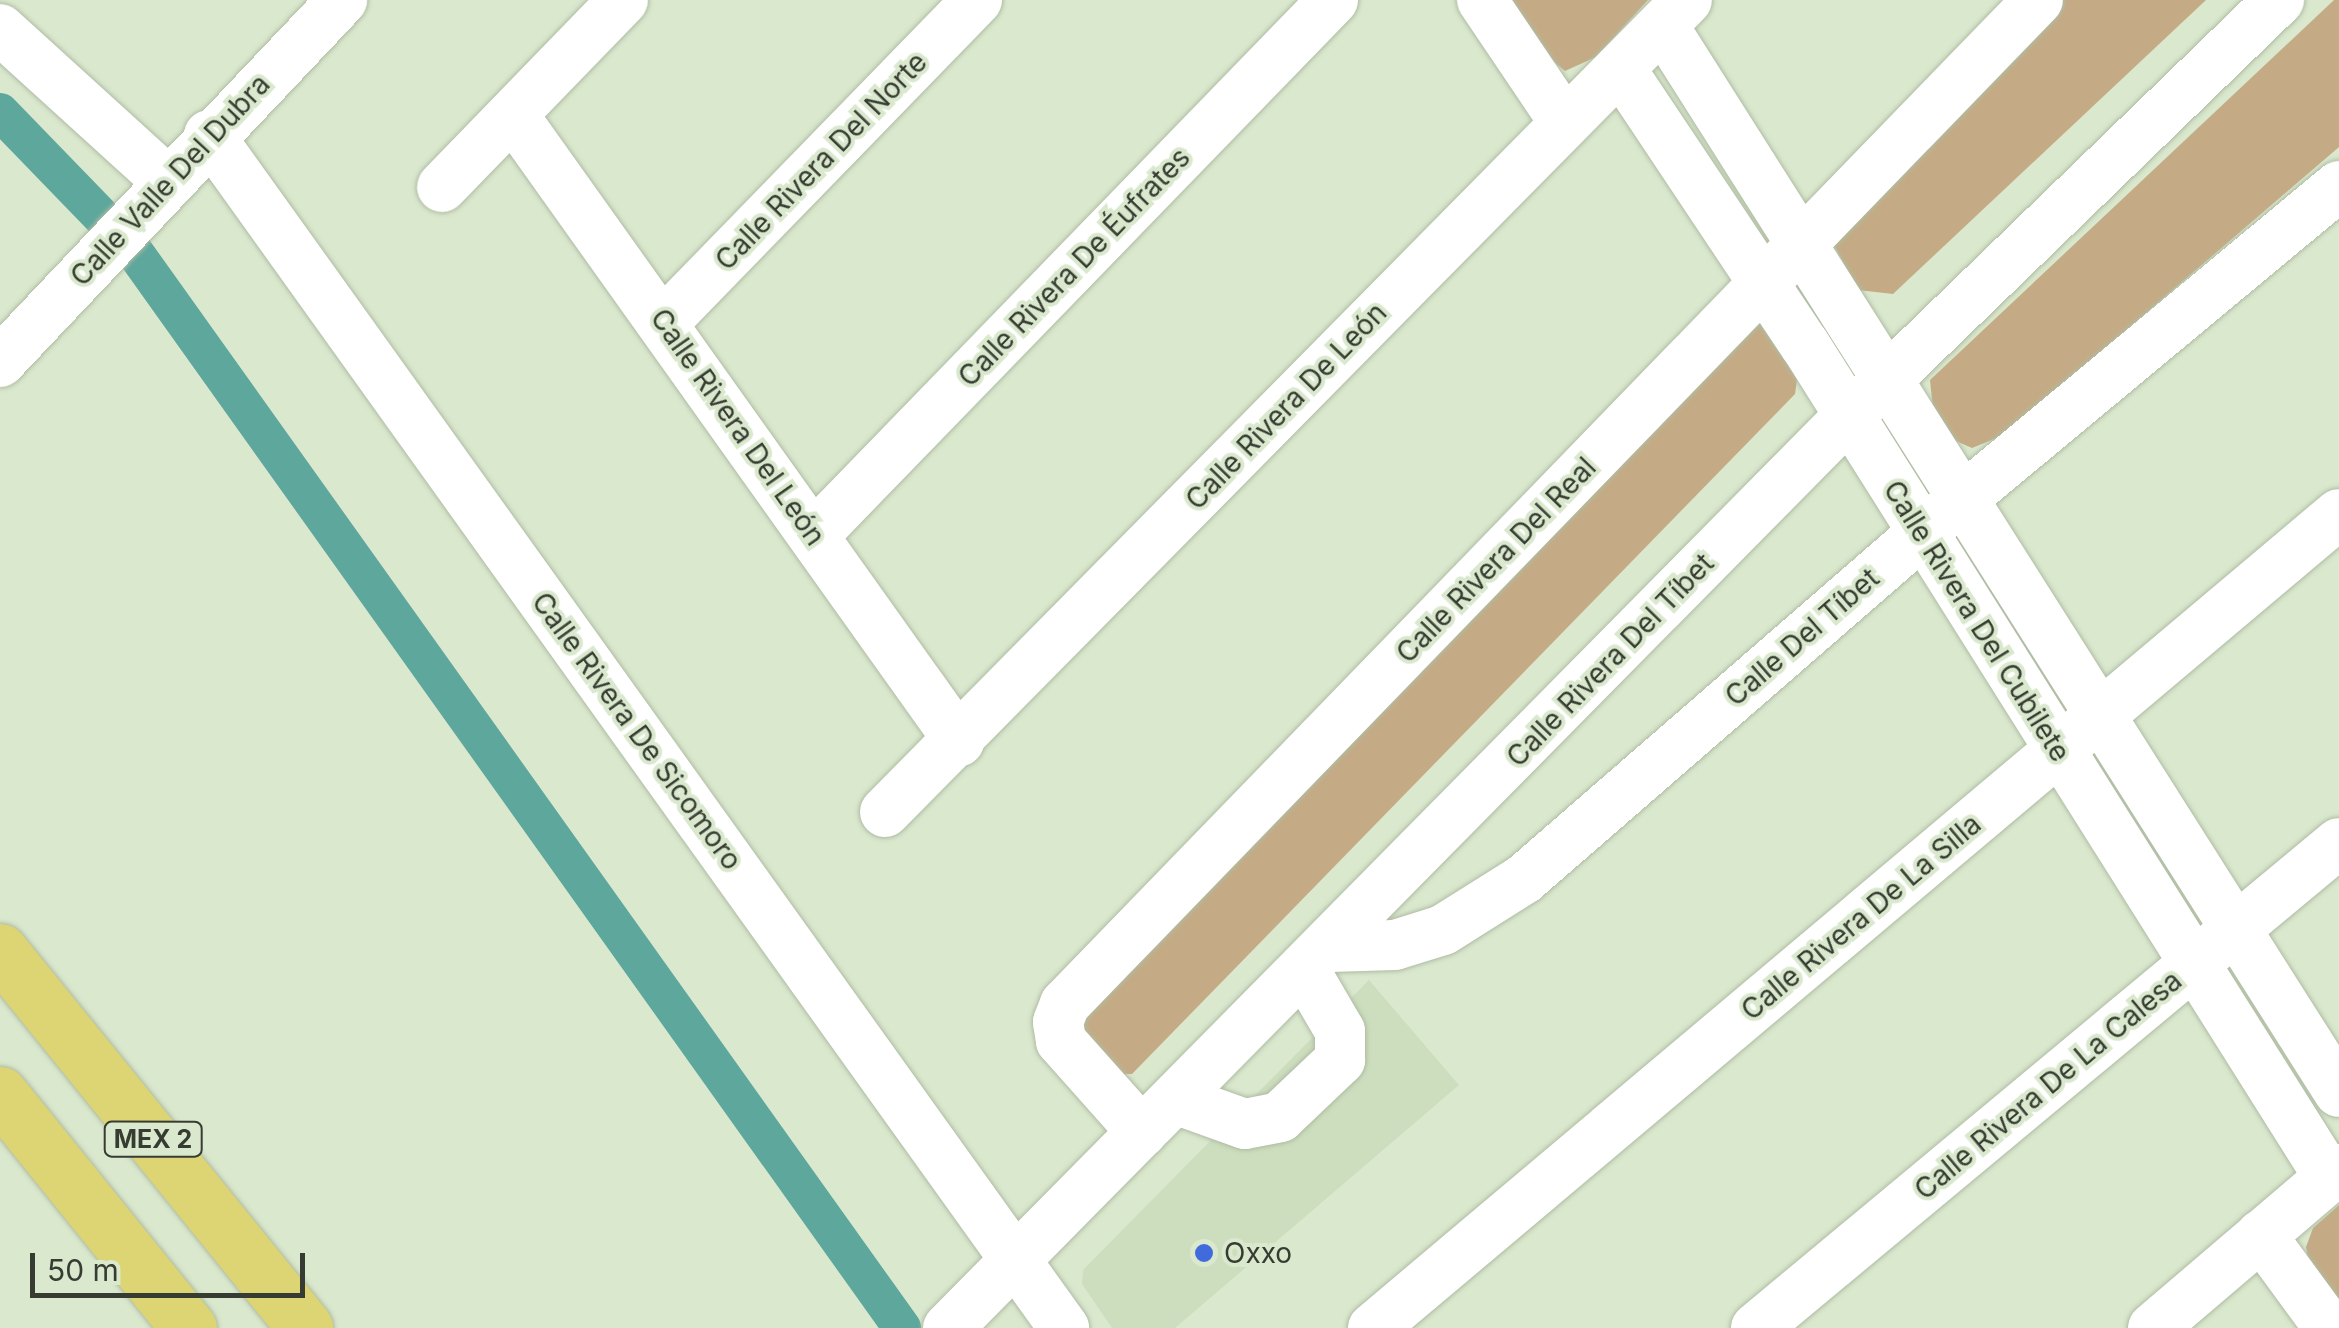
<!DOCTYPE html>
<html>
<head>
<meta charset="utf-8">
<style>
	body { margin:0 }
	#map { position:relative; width:2339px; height:1328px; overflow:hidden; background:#dae8ce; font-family:Inter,sans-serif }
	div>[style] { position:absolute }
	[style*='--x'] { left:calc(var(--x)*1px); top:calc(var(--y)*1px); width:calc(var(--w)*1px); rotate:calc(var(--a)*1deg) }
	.built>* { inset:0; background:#cddebe }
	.green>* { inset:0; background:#c5ab85 }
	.canal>* { height:38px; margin:-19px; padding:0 19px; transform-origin:19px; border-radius:19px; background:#5da79d }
	.roads { filter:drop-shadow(0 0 2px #afbca3) drop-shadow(0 0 2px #afbca3) }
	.minor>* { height:50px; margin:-25px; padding:0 25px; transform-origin:25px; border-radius:25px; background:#fff }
	.major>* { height:55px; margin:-27.5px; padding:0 27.5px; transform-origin:27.5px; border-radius:27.5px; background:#ddd474 }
	.dots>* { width:28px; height:28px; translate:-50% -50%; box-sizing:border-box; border:5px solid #dae8ce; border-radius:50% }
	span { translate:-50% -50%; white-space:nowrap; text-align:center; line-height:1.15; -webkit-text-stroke:8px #dae8ce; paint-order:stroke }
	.shield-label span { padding:2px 8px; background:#dae8ce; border:2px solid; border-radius:8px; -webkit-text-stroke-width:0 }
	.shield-label { font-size:25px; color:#373c32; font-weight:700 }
	.street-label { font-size:28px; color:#373c32 }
	.poi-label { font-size:28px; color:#373c32 }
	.left { translate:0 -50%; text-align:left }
	.scale { position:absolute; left:30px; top:1253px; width:275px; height:45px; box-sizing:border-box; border:5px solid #373c32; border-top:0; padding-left:12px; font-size:30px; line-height:35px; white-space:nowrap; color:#373c32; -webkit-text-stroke:8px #dae8ce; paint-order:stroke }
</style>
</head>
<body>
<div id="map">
	<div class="built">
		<i style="clip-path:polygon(1369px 980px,1459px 1085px,1175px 1328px,1112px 1328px,1082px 1284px,1083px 1270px)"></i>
	</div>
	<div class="green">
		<i style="clip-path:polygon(1505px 0,1648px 0,1596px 57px,1565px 71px,1533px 45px)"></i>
		<i style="clip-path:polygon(2061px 0,2206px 0,1893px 294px,1858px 290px,1831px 240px)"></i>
		<i style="clip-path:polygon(2334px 0,2339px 0,2339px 147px,2004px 435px,1972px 448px,1947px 437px,1933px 409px,1930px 380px)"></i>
		<i style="clip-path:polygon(1758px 323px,1780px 339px,1798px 373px,1795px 394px,1132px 1074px,1119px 1074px,1085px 1041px,1081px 1020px)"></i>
		<i style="clip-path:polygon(2339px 1205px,2339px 1306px,2309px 1265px,2306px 1247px,2313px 1228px)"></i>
	</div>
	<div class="canal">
		<i style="--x:0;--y:112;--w:188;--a:45.9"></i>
		<i style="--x:131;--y:247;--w:1328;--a:54.5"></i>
	</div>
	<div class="roads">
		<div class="minor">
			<i style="--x:1482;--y:0;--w:145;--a:56"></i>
			<i style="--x:1663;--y:26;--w:1262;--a:57.62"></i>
			<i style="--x:0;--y:29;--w:227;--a:42.3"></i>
			<i style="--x:1620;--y:68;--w:333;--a:56.3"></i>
			<i style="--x:1805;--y:345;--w:983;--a:57.8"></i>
			<i style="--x:513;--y:115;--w:769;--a:54.53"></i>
			<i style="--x:209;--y:135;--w:1468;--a:54.37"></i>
			<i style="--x:442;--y:187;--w:260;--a:-45.9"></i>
			<i style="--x:664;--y:322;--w:449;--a:-45.8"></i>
			<i style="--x:0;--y:362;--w:498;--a:-46.6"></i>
			<i style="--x:815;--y:534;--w:744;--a:-45.87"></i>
			<i style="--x:885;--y:812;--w:1141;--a:-45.35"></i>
			<i style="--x:1329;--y:947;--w:66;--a:-1.7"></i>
			<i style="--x:1395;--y:945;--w:50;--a:-17.4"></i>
			<i style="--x:1443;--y:930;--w:96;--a:-32.2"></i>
			<i style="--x:1524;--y:879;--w:555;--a:-40.98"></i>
			<i style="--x:1943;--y:515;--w:515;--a:-39.72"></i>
			<i style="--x:1175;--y:1099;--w:74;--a:19.7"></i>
			<i style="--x:1245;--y:1124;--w:36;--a:-11"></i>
			<i style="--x:1280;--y:1117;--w:83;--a:-43.5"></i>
			<i style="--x:1340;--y:1060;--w:29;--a:-90"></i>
			<i style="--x:1340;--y:1031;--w:69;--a:-120.3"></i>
			<i style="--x:1142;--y:1132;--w:122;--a:-131.7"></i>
			<i style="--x:1061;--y:1041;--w:19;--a:-99"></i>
			<i style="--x:1058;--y:1022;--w:19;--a:-69"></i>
			<i style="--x:1065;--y:1004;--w:1398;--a:-45.9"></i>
			<i style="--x:2261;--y:1235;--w:115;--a:53.8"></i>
			<i style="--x:948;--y:1328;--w:1283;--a:-45.35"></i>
			<i style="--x:1850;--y:415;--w:597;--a:-44.05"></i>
			<i style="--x:1373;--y:1328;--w:1263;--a:-40.12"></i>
			<i style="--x:1756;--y:1328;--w:758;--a:-39.76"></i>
			<i style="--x:2153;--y:1328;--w:245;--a:-40.5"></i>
		</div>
		<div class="major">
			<i style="--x:0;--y:951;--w:485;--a:51"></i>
			<i style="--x:0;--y:1094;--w:301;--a:51.1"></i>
		</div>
	</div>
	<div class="dots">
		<i style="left:1204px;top:1253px;background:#416bdd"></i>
	</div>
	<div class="shield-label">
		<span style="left:153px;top:1139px">MEX 2</span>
	</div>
	<div class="street-label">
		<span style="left:821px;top:161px;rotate:-46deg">Calle Rivera Del Norte</span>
		<span style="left:170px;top:180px;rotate:-47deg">Calle Valle Del Dubra</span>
		<span style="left:1074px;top:267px;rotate:-46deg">Calle Rivera De Éufrates</span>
		<span style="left:1286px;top:406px;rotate:-46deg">Calle Rivera De León</span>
		<span style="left:738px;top:427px;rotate:55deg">Calle Rivera Del León</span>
		<span style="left:1496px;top:560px;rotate:-46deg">Calle Rivera Del Real</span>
		<span style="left:1977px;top:621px;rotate:58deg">Calle Rivera Del Cubilete</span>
		<span style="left:1802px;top:637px;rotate:-41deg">Calle Del Tíbet</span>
		<span style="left:1610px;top:660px;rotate:-46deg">Calle Rivera Del Tíbet</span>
		<span style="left:637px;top:731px;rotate:54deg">Calle Rivera De Sicomoro</span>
		<span style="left:1861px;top:917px;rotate:-40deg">Calle Rivera De La Silla</span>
		<span style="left:2048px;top:1085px;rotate:-40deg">Calle Rivera De La Calesa</span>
	</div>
	<div class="poi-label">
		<span class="left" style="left:1224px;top:1253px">Oxxo</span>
	</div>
	<div class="scale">50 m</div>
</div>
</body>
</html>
